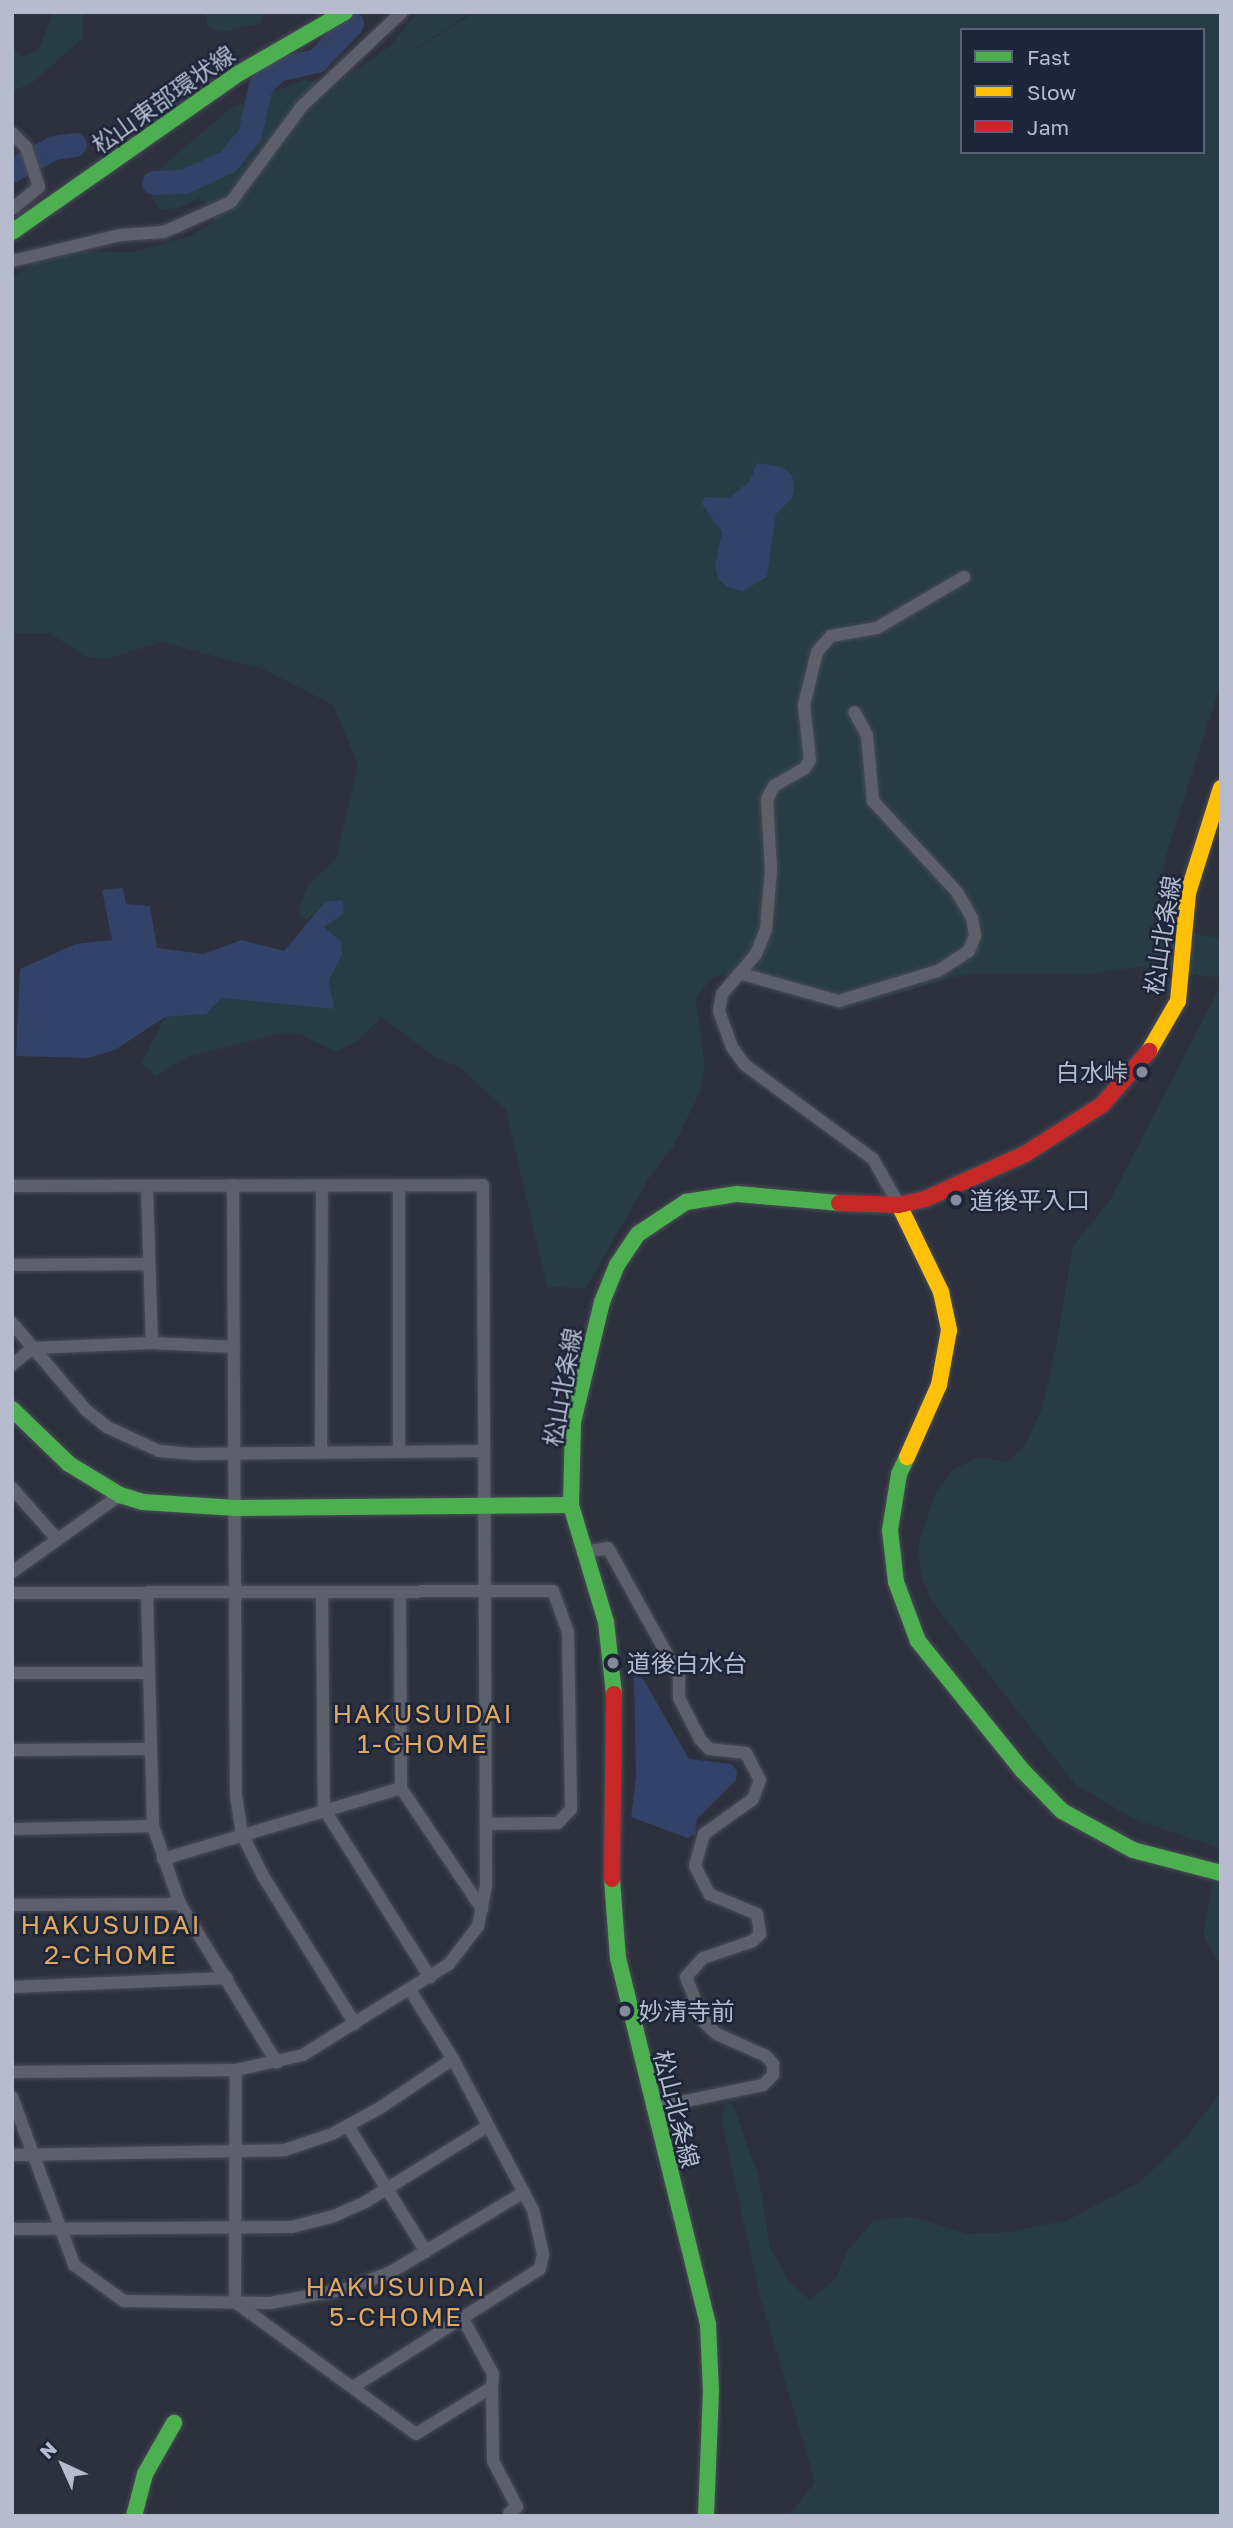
<!DOCTYPE html>
<html>
<head>
<meta charset="utf-8">
<style>
	body { margin:0 }
	#map { position:relative; width:1233px; height:2528px; overflow:hidden; background:#2c313d; font-family:"Golos Text","Noto Sans JP",sans-serif }
	div>[style] { position:absolute }
	[style*='--x'] { left:calc(var(--x)*1px); top:calc(var(--y)*1px); width:calc(var(--w)*1px); rotate:calc(var(--a)*1deg) }
	.green>* { inset:0; background:#273c45 }
	.water>* { inset:0; background:#334268 }
	.river>* { height:24px; margin:-12px; padding:0 12px; transform-origin:12px; border-radius:12px; background:#334268 }
	.roads { filter:drop-shadow(0 0 2px #494c56) drop-shadow(0 0 2px #494c56) }
	.street>* { height:12px; margin:-6px; padding:0 6px; transform-origin:6px; border-radius:6px; background:#5d606a }
	.fast>* { height:16px; margin:-8px; padding:0 8px; transform-origin:8px; border-radius:8px; background:#4caf50 }
	.slow>* { height:16px; margin:-8px; padding:0 8px; transform-origin:8px; border-radius:8px; background:#ffc107 }
	.jam>* { height:16px; margin:-8px; padding:0 8px; transform-origin:8px; border-radius:8px; background:#c62828 }
	.dots>* { width:19px; height:19px; translate:-50% -50%; box-sizing:border-box; border:4px solid #1d253a; border-radius:50% }
	span { translate:-50% -50%; white-space:nowrap; text-align:center; line-height:1.15; -webkit-text-stroke:5px #1d253a; paint-order:stroke }
	.street-label { font-size:24px; color:#b6bcce }
	.poi-label { font-size:24px; color:#b6bcce }
	.right { translate:-100% -50%; text-align:right }
	.left { translate:0 -50%; text-align:left }
	.neighbourhood-label { font-size:26px; color:#e1a95e; letter-spacing:2px }
	.frame { position:absolute; inset:0; border:14px solid #b6bcce; pointer-events:none }
	.legend { position:absolute; left:960px; top:28px; width:245px; height:126px; box-sizing:border-box; background:#1d253a; border:2px solid #5a6175; margin:0; padding:9px 12px; list-style:none; font-size:21px; color:#b6bcce }
	.legend li { display:flex; align-items:center; gap:14px; height:35px }
	.legend b { width:35px; border:2px solid #5a6175 }
	.north { position:absolute; left:28px; top:2430px; width:70px; height:70px; -webkit-text-stroke:5px #1d253a; paint-order:stroke; rotate:315deg; font-size:19px; font-weight:700; line-height:28px; text-align:center; color:#b6bcce }
	.north::after { content:''; display:block; margin:auto; width:24px; height:32px; background:#b6bcce; clip-path:polygon(50% 0,100% 100%,50% 72%,0 100%) }
</style>
</head>
<body>
<div id="map">
	<div class="green">
		<i style="clip-path:polygon(54px 12px,83px 12px,84px 37px,32px 83px,13px 91px,12px 48px,24px 57px,38px 50px)"></i>
		<i style="clip-path:polygon(205px 12px,265px 12px,260px 24px,221px 32px,208px 27px)"></i>
		<i style="clip-path:polygon(evenodd,417px 12px,472px 12px,378px 73px,475px 12px,1221px 12px,1221px 682px,1166px 856px,1152px 928px,1221px 938px,1221px 978px,1137px 967px,1091px 974px,971px 973px,840px 1010px,722px 975px,710px 979px,696px 999px,705px 1068px,700px 1092px,673px 1147px,649px 1178px,586px 1288px,547px 1287px,506px 1110px,459px 1067px,435px 1057px,381px 1017px,359px 1040px,336px 1052px,299px 1034px,279px 1034px,187px 1057px,156px 1076px,142px 1063px,165px 1017px,206px 1014px,222px 998px,333px 1009px,329px 980px,342px 955px,324px 927px,325px 902px,307px 920px,300px 917px,299px 907px,309px 884px,336px 859px,358px 765px,333px 705px,263px 669px,162px 642px,103px 660px,85px 656px,49px 633px,12px 634px,12px 277px,35px 262px,85px 251px,134px 252px,193px 235px,214px 220px,209px 205px,199px 198px,178px 208px,159px 210px,152px 197px,160px 169px,167px 162px,230px 109px,304px 80px,333px 83px,364px 65px,390px 46px,417px 12px,962px 30px,1203px 30px,1203px 152px,962px 152px,962px 30px)"></i>
		<i style="clip-path:polygon(1221px 985px,1221px 1965px,1203px 1936px,1219px 1848px,1134px 1819px,1075px 1784px,932px 1602px,921px 1575px,918px 1546px,936px 1492px,953px 1470px,977px 1458px,1008px 1461px,1024px 1447px,1041px 1411px,1055px 1352px,1073px 1246px,1110px 1200px)"></i>
		<i style="clip-path:polygon(1221px 2092px,1221px 2516px,788px 2516px,815px 2482px,760px 2296px,721px 2118px,726px 2102px,733px 2105px,759px 2178px,770px 2247px,789px 2282px,810px 2300px,836px 2278px,847px 2251px,874px 2220px,913px 2217px,966px 2234px,1009px 2232px,1068px 2220px,1140px 2182px,1185px 2139px)"></i>
	</div>
	<div class="water">
		<i style="clip-path:polygon(757px 463px,782px 467px,792px 475px,794px 486px,792px 498px,776px 514px,767px 577px,743px 591px,727px 587px,718px 578px,715px 565px,722px 532px,702px 504px,705px 497px,729px 498px,750px 481px)"></i>
		<i style="clip-path:polygon(123px 888px,126px 904px,150px 906px,157px 948px,203px 954px,242px 940px,284px 951px,325px 902px,343px 900px,344px 913px,324px 927px,341px 941px,342px 955px,329px 980px,334px 1009px,222px 998px,206px 1014px,165px 1017px,115px 1050px,88px 1058px,16px 1056px,20px 969px,76px 944px,112px 940px,102px 890px)"></i>
		<i style="clip-path:polygon(634px 1676px,643px 1679px,689px 1759px,731px 1764px,737px 1771px,736px 1780px,697px 1819px,695px 1834px,688px 1838px,631px 1817px,636px 1777px)"></i>
	</div>
	<div class="river">
		<i style="--x:12;--y:171;--w:48;--a:-28.7"></i>
		<i style="--x:54;--y:148;--w:21;--a:-8"></i>
		<i style="--x:154;--y:183;--w:30;--a:-2"></i>
		<i style="--x:184;--y:182;--w:48;--a:-24.4"></i>
		<i style="--x:228;--y:162;--w:35;--a:-51"></i>
		<i style="--x:250;--y:135;--w:50;--a:-77.3"></i>
		<i style="--x:261;--y:86;--w:23;--a:-45"></i>
		<i style="--x:277;--y:70;--w:41;--a:-12.7"></i>
		<i style="--x:317;--y:61;--w:51;--a:-46.6"></i>
	</div>
	<div class="roads">
		<div class="street">
			<i style="--x:12;--y:133;--w:20;--a:45"></i>
			<i style="--x:26;--y:147;--w:42;--a:72"></i>
			<i style="--x:39;--y:187;--w:35;--a:141"></i>
			<i style="--x:12;--y:261;--w:111;--a:-13.5"></i>
			<i style="--x:120;--y:235;--w:44;--a:-3.9"></i>
			<i style="--x:164;--y:232;--w:73;--a:-24.1"></i>
			<i style="--x:231;--y:202;--w:119;--a:-53.5"></i>
			<i style="--x:302;--y:106;--w:137;--a:-43.2"></i>
			<i style="--x:742;--y:974;--w:101;--a:15.6"></i>
			<i style="--x:839;--y:1001;--w:103;--a:-16.9"></i>
			<i style="--x:938;--y:971;--w:37;--a:-33"></i>
			<i style="--x:969;--y:951;--w:17;--a:-69"></i>
			<i style="--x:975;--y:935;--w:17;--a:-100"></i>
			<i style="--x:972;--y:918;--w:30;--a:-120"></i>
			<i style="--x:957;--y:892;--w:124;--a:-132.7"></i>
			<i style="--x:873;--y:801;--w:66;--a:-95.2"></i>
			<i style="--x:867;--y:735;--w:26;--a:-119"></i>
			<i style="--x:233;--y:1185;--w:611;--a:89.72"></i>
			<i style="--x:236;--y:1796;--w:38;--a:81"></i>
			<i style="--x:242;--y:1834;--w:47;--a:63.4"></i>
			<i style="--x:263;--y:1876;--w:174;--a:58.1"></i>
			<i style="--x:12;--y:1186;--w:471;--a:-0.1"></i>
			<i style="--x:483;--y:1185;--w:701;--a:89.75"></i>
			<i style="--x:486;--y:1886;--w:41;--a:101.3"></i>
			<i style="--x:478;--y:1926;--w:48;--a:127.3"></i>
			<i style="--x:449;--y:1964;--w:172;--a:148.1"></i>
			<i style="--x:303;--y:2055;--w:69;--a:167.4"></i>
			<i style="--x:236;--y:2070;--w:224;--a:179.5"></i>
			<i style="--x:399;--y:1186;--w:264;--a:90"></i>
			<i style="--x:147;--y:1187;--w:156;--a:88.2"></i>
			<i style="--x:899;--y:1205;--w:53;--a:-119.5"></i>
			<i style="--x:873;--y:1159;--w:159;--a:-143.7"></i>
			<i style="--x:745;--y:1065;--w:22;--a:-126"></i>
			<i style="--x:732;--y:1047;--w:38;--a:-110"></i>
			<i style="--x:719;--y:1011;--w:17;--a:-80"></i>
			<i style="--x:722;--y:994;--w:52;--a:-49.6"></i>
			<i style="--x:756;--y:954;--w:27;--a:-68"></i>
			<i style="--x:766;--y:929;--w:59;--a:-85.2"></i>
			<i style="--x:771;--y:870;--w:71;--a:-93.2"></i>
			<i style="--x:767;--y:799;--w:15;--a:-62"></i>
			<i style="--x:774;--y:786;--w:36;--a:-30"></i>
			<i style="--x:805;--y:768;--w:9;--a:-58"></i>
			<i style="--x:810;--y:760;--w:55;--a:-96.2"></i>
			<i style="--x:804;--y:705;--w:55;--a:-76.2"></i>
			<i style="--x:817;--y:652;--w:21;--a:-49"></i>
			<i style="--x:831;--y:636;--w:47;--a:-9.9"></i>
			<i style="--x:877;--y:628;--w:101;--a:-30.4"></i>
			<i style="--x:12;--y:1265;--w:137;--a:-0.4"></i>
			<i style="--x:12;--y:1323;--w:114;--a:49.6"></i>
			<i style="--x:86;--y:1410;--w:27;--a:39"></i>
			<i style="--x:107;--y:1427;--w:57;--a:24.8"></i>
			<i style="--x:159;--y:1451;--w:36;--a:5"></i>
			<i style="--x:195;--y:1454;--w:288;--a:-0.6"></i>
			<i style="--x:12;--y:1365;--w:26;--a:-40"></i>
			<i style="--x:32;--y:1348;--w:120;--a:-2.4"></i>
			<i style="--x:152;--y:1343;--w:82;--a:2.8"></i>
			<i style="--x:321;--y:1450;--w:263;--a:-89.8"></i>
			<i style="--x:12;--y:1488;--w:68;--a:48.6"></i>
			<i style="--x:584;--y:1552;--w:24;--a:-9"></i>
			<i style="--x:608;--y:1548;--w:146;--a:61"></i>
			<i style="--x:679;--y:1676;--w:22;--a:90"></i>
			<i style="--x:679;--y:1698;--w:46;--a:62.9"></i>
			<i style="--x:700;--y:1739;--w:13;--a:48"></i>
			<i style="--x:709;--y:1749;--w:37;--a:6"></i>
			<i style="--x:746;--y:1753;--w:30;--a:63"></i>
			<i style="--x:760;--y:1780;--w:20;--a:110"></i>
			<i style="--x:753;--y:1799;--w:60;--a:144.5"></i>
			<i style="--x:704;--y:1834;--w:33;--a:106"></i>
			<i style="--x:695;--y:1866;--w:31;--a:63"></i>
			<i style="--x:709;--y:1894;--w:52;--a:22.6"></i>
			<i style="--x:757;--y:1914;--w:20;--a:81"></i>
			<i style="--x:760;--y:1934;--w:10;--a:135"></i>
			<i style="--x:753;--y:1941;--w:53;--a:161.2"></i>
			<i style="--x:703;--y:1958;--w:25;--a:132"></i>
			<i style="--x:686;--y:1977;--w:48;--a:68.2"></i>
			<i style="--x:704;--y:2022;--w:18;--a:43"></i>
			<i style="--x:717;--y:2034;--w:54;--a:24.2"></i>
			<i style="--x:766;--y:2056;--w:11;--a:49"></i>
			<i style="--x:773;--y:2064;--w:11;--a:90"></i>
			<i style="--x:773;--y:2075;--w:14;--a:135"></i>
			<i style="--x:763;--y:2085;--w:113;--a:168.3"></i>
			<i style="--x:12;--y:1572;--w:133;--a:-35.5"></i>
			<i style="--x:12;--y:1593;--w:541;--a:-0.21"></i>
			<i style="--x:553;--y:1591;--w:44;--a:69.9"></i>
			<i style="--x:568;--y:1632;--w:177;--a:89"></i>
			<i style="--x:571;--y:1809;--w:19;--a:133"></i>
			<i style="--x:558;--y:1823;--w:72;--a:179.2"></i>
			<i style="--x:322;--y:1593;--w:216;--a:89.5"></i>
			<i style="--x:324;--y:1809;--w:199;--a:57.8"></i>
			<i style="--x:400;--y:1593;--w:195;--a:89.7"></i>
			<i style="--x:401;--y:1788;--w:146;--a:56.2"></i>
			<i style="--x:147;--y:1594;--w:232;--a:88.5"></i>
			<i style="--x:153;--y:1826;--w:83;--a:70.9"></i>
			<i style="--x:180;--y:1904;--w:186;--a:58.6"></i>
			<i style="--x:12;--y:1673;--w:137;--a:0"></i>
			<i style="--x:12;--y:1750;--w:137;--a:-0.4"></i>
			<i style="--x:12;--y:1829;--w:141;--a:-1.2"></i>
			<i style="--x:163;--y:1859;--w:248;--a:-16.6"></i>
			<i style="--x:12;--y:1905;--w:168;--a:-0.3"></i>
			<i style="--x:12;--y:1987;--w:215;--a:-2.4"></i>
			<i style="--x:12;--y:2097;--w:179;--a:69.7"></i>
			<i style="--x:74;--y:2265;--w:62;--a:35.8"></i>
			<i style="--x:124;--y:2301;--w:146;--a:0.8"></i>
			<i style="--x:270;--y:2303;--w:77;--a:-10.4"></i>
			<i style="--x:346;--y:2289;--w:48;--a:-20.7"></i>
			<i style="--x:391;--y:2272;--w:155;--a:-31"></i>
			<i style="--x:348;--y:2126;--w:148;--a:58.2"></i>
			<i style="--x:12;--y:2155;--w:273;--a:-1"></i>
			<i style="--x:285;--y:2150;--w:50;--a:-18.8"></i>
			<i style="--x:332;--y:2134;--w:55;--a:-28.4"></i>
			<i style="--x:380;--y:2108;--w:88;--a:-33.9"></i>
			<i style="--x:12;--y:2229;--w:280;--a:-0.4"></i>
			<i style="--x:292;--y:2227;--w:43;--a:-14.7"></i>
			<i style="--x:334;--y:2216;--w:36;--a:-24"></i>
			<i style="--x:367;--y:2201;--w:142;--a:-31.8"></i>
			<i style="--x:235;--y:2302;--w:224;--a:36.1"></i>
			<i style="--x:416;--y:2434;--w:89;--a:-31.7"></i>
			<i style="--x:492;--y:2387;--w:13;--a:-86"></i>
			<i style="--x:493;--y:2374;--w:65;--a:-118.5"></i>
			<i style="--x:235;--y:2302;--w:232;--a:-89.8"></i>
			<i style="--x:353;--y:2387;--w:221;--a:-32.3"></i>
			<i style="--x:540;--y:2269;--w:15;--a:-79"></i>
			<i style="--x:543;--y:2254;--w:45;--a:-102.8"></i>
			<i style="--x:533;--y:2210;--w:171;--a:-117.9"></i>
			<i style="--x:453;--y:2059;--w:81;--a:-121.9"></i>
			<i style="--x:492;--y:2387;--w:74;--a:89.2"></i>
			<i style="--x:493;--y:2461;--w:52;--a:62.4"></i>
			<i style="--x:517;--y:2507;--w:10;--a:143"></i>
		</div>
		<div class="fast">
			<i style="--x:12;--y:232;--w:274;--a:-35"></i>
			<i style="--x:236;--y:75;--w:126;--a:-30"></i>
			<i style="--x:12;--y:1409;--w:79;--a:44"></i>
			<i style="--x:69;--y:1464;--w:60;--a:31.3"></i>
			<i style="--x:120;--y:1495;--w:24;--a:17"></i>
			<i style="--x:143;--y:1502;--w:93;--a:3.7"></i>
			<i style="--x:236;--y:1508;--w:335;--a:-0.5"></i>
			<i style="--x:907;--y:1457;--w:19;--a:115"></i>
			<i style="--x:899;--y:1474;--w:57;--a:99.1"></i>
			<i style="--x:890;--y:1530;--w:52;--a:83.4"></i>
			<i style="--x:896;--y:1582;--w:63;--a:69.6"></i>
			<i style="--x:918;--y:1641;--w:167;--a:51.1"></i>
			<i style="--x:1023;--y:1771;--w:56;--a:45.7"></i>
			<i style="--x:1062;--y:1811;--w:81;--a:28.8"></i>
			<i style="--x:1133;--y:1850;--w:91;--a:14.6"></i>
			<i style="--x:614;--y:1694;--w:72;--a:-96.3"></i>
			<i style="--x:606;--y:1622;--w:122;--a:-106.7"></i>
			<i style="--x:571;--y:1505;--w:83;--a:-88.6"></i>
			<i style="--x:573;--y:1422;--w:123;--a:-76.4"></i>
			<i style="--x:602;--y:1302;--w:40;--a:-68"></i>
			<i style="--x:617;--y:1265;--w:37;--a:-56"></i>
			<i style="--x:638;--y:1234;--w:58;--a:-33.7"></i>
			<i style="--x:686;--y:1202;--w:52;--a:-8.9"></i>
			<i style="--x:737;--y:1194;--w:102;--a:5"></i>
			<i style="--x:612;--y:1879;--w:79;--a:85.7"></i>
			<i style="--x:618;--y:1958;--w:378;--a:76.2"></i>
			<i style="--x:708;--y:2325;--w:66;--a:87.4"></i>
			<i style="--x:711;--y:2391;--w:125;--a:92.3"></i>
			<i style="--x:134;--y:2516;--w:43;--a:-75.3"></i>
			<i style="--x:145;--y:2474;--w:59;--a:-60.4"></i>
		</div>
		<div class="slow">
			<i style="--x:1149;--y:1051;--w:58;--a:-59.9"></i>
			<i style="--x:1178;--y:1001;--w:108;--a:-84.7"></i>
			<i style="--x:1188;--y:893;--w:110;--a:-72.6"></i>
			<i style="--x:899;--y:1205;--w:97;--a:64.2"></i>
			<i style="--x:941;--y:1292;--w:39;--a:78"></i>
			<i style="--x:949;--y:1330;--w:56;--a:100.3"></i>
			<i style="--x:939;--y:1385;--w:79;--a:114"></i>
		</div>
		<div class="jam">
			<i style="--x:839;--y:1203;--w:60;--a:1.9"></i>
			<i style="--x:899;--y:1205;--w:27;--a:-13"></i>
			<i style="--x:925;--y:1199;--w:110;--a:-24.2"></i>
			<i style="--x:1025;--y:1154;--w:91;--a:-32.5"></i>
			<i style="--x:1102;--y:1105;--w:72;--a:-49"></i>
			<i style="--x:612;--y:1879;--w:185;--a:-89.4"></i>
		</div>
	</div>
	<div class="dots">
		<i style="left:1142px;top:1072px;background:#868b9b"></i>
		<i style="left:956px;top:1200px;background:#868b9b"></i>
		<i style="left:613px;top:1663px;background:#868b9b"></i>
		<i style="left:625px;top:2011px;background:#868b9b"></i>
	</div>
	<div class="street-label">
		<span style="left:163px;top:99px;rotate:-35deg">松山東部環状線</span>
		<span style="left:1162px;top:935px;rotate:-81deg">松山北条線</span>
		<span style="left:562px;top:1387px;rotate:-80deg">松山北条線</span>
		<span style="left:677px;top:2109px;rotate:76deg">松山北条線</span>
	</div>
	<div class="poi-label">
		<span class="right" style="left:1128px;top:1072px">白水峠</span>
		<span class="left" style="left:970px;top:1200px">道後平入口</span>
		<span class="left" style="left:627px;top:1663px">道後白水台</span>
		<span class="left" style="left:639px;top:2011px">妙清寺前</span>
	</div>
	<div class="neighbourhood-label">
		<span style="left:423px;top:1729px">HAKUSUIDAI<br>1-CHOME</span>
		<span style="left:111px;top:1940px">HAKUSUIDAI<br>2-CHOME</span>
		<span style="left:396px;top:2302px">HAKUSUIDAI<br>5-CHOME</span>
	</div>
	<div class="frame"></div>
	<ul class="legend">
	<li><b style="height:9px;background:#4caf50"></b>Fast</li>
	<li><b style="height:9px;background:#ffc107"></b>Slow</li>
	<li><b style="height:9px;background:#c62828"></b>Jam</li>
	</ul>
	<div class="north">N</div>
</div>
</body>
</html>
